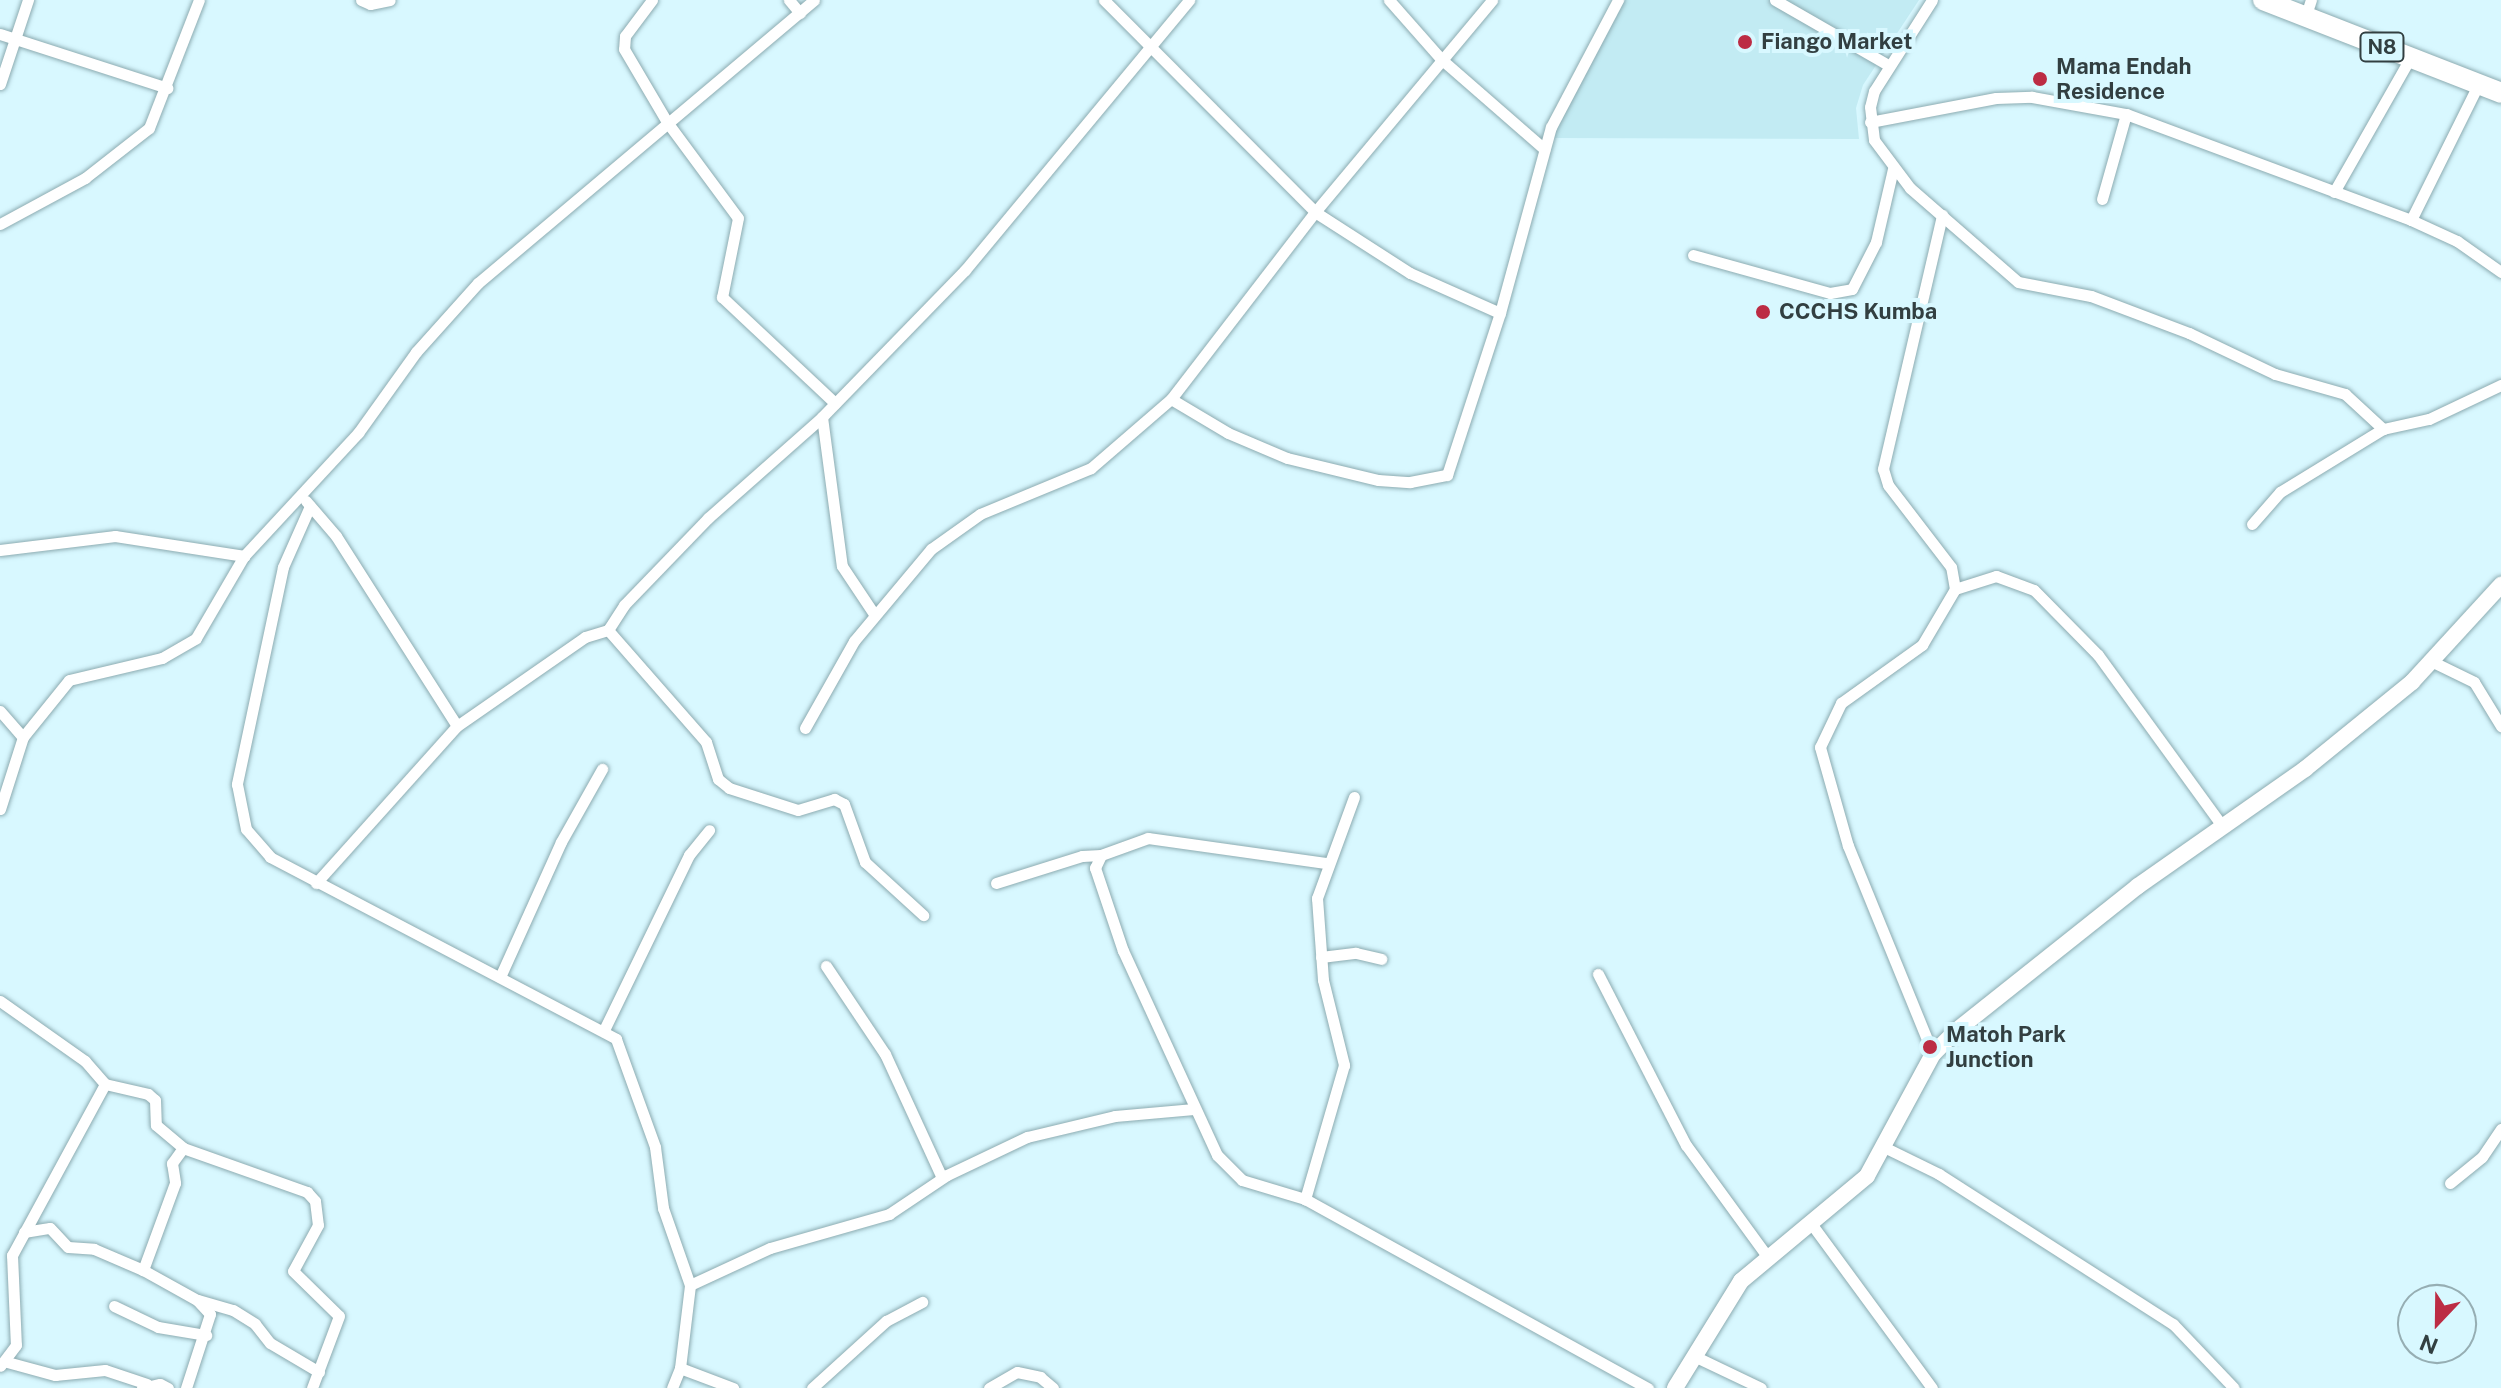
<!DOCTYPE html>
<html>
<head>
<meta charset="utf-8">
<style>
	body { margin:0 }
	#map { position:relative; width:2501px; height:1388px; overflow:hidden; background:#d8f8ff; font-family:"Public Sans",sans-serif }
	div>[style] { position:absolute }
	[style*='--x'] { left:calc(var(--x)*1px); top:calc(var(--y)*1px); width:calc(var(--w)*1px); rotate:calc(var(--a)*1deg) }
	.built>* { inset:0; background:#c2ebf3 }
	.roads { filter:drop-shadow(0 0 2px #8cabb1) drop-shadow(0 0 2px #8cabb1) }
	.street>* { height:11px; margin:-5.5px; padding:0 5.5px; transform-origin:5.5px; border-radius:5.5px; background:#fff }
	.secondary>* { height:16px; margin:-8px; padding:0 8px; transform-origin:8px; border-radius:8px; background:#fff }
	.highway>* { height:20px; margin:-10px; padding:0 10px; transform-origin:10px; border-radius:10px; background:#fff }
	.dots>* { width:22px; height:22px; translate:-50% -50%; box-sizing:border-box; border:4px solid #d8f8ff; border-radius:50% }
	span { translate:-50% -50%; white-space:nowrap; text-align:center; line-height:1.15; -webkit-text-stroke:8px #d8f8ff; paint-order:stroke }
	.shield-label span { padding:2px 6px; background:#d8f8ff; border:2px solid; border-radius:6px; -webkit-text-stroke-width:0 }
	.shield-label { font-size:20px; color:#323f41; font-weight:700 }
	.poi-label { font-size:22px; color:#323f41; font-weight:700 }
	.left { translate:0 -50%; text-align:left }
	.north { position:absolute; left:2397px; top:1284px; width:80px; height:80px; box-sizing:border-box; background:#d8f8ff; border:2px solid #96aeb3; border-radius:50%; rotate:202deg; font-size:22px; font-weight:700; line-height:32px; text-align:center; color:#323f41 }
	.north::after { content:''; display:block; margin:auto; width:28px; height:36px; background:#bc2c44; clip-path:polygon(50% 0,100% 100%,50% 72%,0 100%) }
</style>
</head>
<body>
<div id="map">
	<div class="built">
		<i style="clip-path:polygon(1622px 0,1919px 0,1863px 85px,1856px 108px,1859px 139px,1550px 138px)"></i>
	</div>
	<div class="roads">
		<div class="street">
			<i style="--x:361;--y:0;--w:10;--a:24"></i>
			<i style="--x:370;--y:4;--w:20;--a:-11"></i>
			<i style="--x:652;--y:0;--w:45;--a:126.9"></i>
			<i style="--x:625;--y:36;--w:13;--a:94"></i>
			<i style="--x:624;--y:49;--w:85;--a:59.5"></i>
			<i style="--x:667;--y:122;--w:119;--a:53.5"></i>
			<i style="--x:738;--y:218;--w:81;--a:101.4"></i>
			<i style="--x:722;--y:297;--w:155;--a:43.2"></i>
			<i style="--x:789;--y:0;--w:17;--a:50"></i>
			<i style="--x:1104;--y:0;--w:299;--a:45.1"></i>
			<i style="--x:1315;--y:212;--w:113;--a:32.7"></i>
			<i style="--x:1410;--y:273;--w:98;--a:24"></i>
			<i style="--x:1389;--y:0;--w:79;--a:48.6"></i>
			<i style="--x:1441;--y:59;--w:137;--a:41.1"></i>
			<i style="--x:1775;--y:0;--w:130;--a:29.9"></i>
			<i style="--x:1932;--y:0;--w:108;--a:122.5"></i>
			<i style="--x:1874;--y:91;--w:16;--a:104"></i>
			<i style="--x:1870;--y:107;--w:33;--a:83"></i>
			<i style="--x:1874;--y:140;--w:60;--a:53.1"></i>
			<i style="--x:1910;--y:188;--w:143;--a:41"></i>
			<i style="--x:2018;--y:282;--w:74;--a:10.9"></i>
			<i style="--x:2091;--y:296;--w:105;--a:20.7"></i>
			<i style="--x:2189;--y:333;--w:95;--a:25.5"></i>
			<i style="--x:2275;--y:374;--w:73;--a:15.9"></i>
			<i style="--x:2345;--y:394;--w:52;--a:42.6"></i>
			<i style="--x:2383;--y:429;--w:47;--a:-12.3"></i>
			<i style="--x:2429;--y:419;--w:80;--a:-25.3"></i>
			<i style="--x:2305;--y:18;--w:19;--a:-72"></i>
			<i style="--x:0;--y:34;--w:176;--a:17.9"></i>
			<i style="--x:0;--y:84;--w:89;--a:-71.6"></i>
			<i style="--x:1870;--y:122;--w:128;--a:-10.8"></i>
			<i style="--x:1996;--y:98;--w:36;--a:-2"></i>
			<i style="--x:2032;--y:97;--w:96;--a:10.3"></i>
			<i style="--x:2126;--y:114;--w:304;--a:20.4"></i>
			<i style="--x:2411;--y:220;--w:51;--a:24.5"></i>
			<i style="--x:2457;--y:241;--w:54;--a:35.2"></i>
			<i style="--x:2334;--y:192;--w:154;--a:-60.4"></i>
			<i style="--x:2102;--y:199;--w:88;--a:-74.2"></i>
			<i style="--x:2411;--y:220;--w:151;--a:-63.6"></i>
			<i style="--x:0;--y:224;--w:97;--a:-28.4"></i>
			<i style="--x:85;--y:178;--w:81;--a:-38"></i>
			<i style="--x:149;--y:128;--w:137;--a:-68.7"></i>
			<i style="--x:1693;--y:255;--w:142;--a:15.5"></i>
			<i style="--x:1830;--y:293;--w:22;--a:-10"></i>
			<i style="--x:1852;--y:289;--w:53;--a:-62.9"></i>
			<i style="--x:1876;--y:242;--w:75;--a:-76.9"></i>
			<i style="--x:1171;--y:399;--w:66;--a:30.8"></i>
			<i style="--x:1228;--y:433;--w:64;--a:23"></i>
			<i style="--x:1287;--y:458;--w:94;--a:13.6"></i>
			<i style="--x:1378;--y:480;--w:32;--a:4"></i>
			<i style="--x:1410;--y:482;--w:38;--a:-11"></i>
			<i style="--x:1447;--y:475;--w:170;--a:-71.9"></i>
			<i style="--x:1500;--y:313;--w:193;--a:-74.7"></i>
			<i style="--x:1551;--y:127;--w:144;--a:-62.2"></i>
			<i style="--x:822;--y:417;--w:150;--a:82.4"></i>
			<i style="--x:842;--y:566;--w:58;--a:56.3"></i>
			<i style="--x:306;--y:501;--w:46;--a:49.4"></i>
			<i style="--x:336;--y:536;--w:225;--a:57.5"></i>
			<i style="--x:310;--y:506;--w:67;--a:113.9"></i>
			<i style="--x:283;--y:567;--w:222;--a:102"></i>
			<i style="--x:237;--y:784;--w:46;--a:78.7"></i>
			<i style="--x:246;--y:829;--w:37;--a:49"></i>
			<i style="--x:270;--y:857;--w:391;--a:27.7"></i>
			<i style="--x:616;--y:1039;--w:115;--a:70.1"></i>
			<i style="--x:655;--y:1147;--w:62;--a:82.5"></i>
			<i style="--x:663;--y:1208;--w:82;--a:70.7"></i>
			<i style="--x:690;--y:1285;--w:88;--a:-24.8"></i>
			<i style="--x:770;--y:1248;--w:124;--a:-15.9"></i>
			<i style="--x:889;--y:1214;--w:70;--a:-33.9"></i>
			<i style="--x:947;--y:1175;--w:89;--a:-25.4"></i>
			<i style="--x:1027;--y:1137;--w:90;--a:-13.4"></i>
			<i style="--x:1115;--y:1116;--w:79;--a:-5.1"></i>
			<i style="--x:2252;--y:524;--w:43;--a:-48.8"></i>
			<i style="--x:2280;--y:492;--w:121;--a:-31.5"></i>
			<i style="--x:0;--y:550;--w:116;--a:-6.9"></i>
			<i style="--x:115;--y:536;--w:131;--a:8.8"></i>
			<i style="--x:1955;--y:589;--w:43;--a:-17.6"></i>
			<i style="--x:1996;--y:576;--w:40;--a:20.2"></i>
			<i style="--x:2034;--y:590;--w:91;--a:45.4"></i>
			<i style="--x:2098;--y:655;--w:213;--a:54"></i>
			<i style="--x:608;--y:630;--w:149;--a:48.8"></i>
			<i style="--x:706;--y:742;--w:39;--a:72"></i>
			<i style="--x:718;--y:779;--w:14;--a:39"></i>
			<i style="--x:729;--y:788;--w:72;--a:17.7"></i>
			<i style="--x:798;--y:810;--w:38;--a:-17"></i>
			<i style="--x:834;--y:799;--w:11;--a:27"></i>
			<i style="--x:844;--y:804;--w:62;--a:70.1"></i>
			<i style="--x:865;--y:862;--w:79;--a:42.4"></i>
			<i style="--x:2431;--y:661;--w:48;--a:26"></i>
			<i style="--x:2474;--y:682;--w:52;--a:58.5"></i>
			<i style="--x:0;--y:711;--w:35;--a:49"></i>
			<i style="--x:805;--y:728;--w:100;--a:-60.6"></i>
			<i style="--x:854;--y:641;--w:120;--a:-50.1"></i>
			<i style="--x:931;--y:549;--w:60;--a:-35.5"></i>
			<i style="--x:980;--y:514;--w:120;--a:-22.5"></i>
			<i style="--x:1091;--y:468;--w:106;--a:-40.8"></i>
			<i style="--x:1171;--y:399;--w:236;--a:-52.4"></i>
			<i style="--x:1315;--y:212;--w:276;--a:-50.1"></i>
			<i style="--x:1354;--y:797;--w:108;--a:110.1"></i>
			<i style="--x:1317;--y:898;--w:82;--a:85.8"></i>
			<i style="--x:1323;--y:980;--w:88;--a:76.1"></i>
			<i style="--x:1344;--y:1065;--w:140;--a:106.2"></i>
			<i style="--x:1305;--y:1199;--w:392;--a:28.9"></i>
			<i style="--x:0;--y:809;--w:76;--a:-72.3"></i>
			<i style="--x:23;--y:737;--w:73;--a:-51.1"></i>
			<i style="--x:69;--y:680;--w:96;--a:-13.3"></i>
			<i style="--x:162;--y:658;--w:39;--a:-30"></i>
			<i style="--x:196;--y:638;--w:95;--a:-59.7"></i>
			<i style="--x:244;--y:556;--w:168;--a:-47.2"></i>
			<i style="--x:358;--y:433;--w:100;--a:-54.4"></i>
			<i style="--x:416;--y:352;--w:93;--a:-48.1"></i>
			<i style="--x:478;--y:283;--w:439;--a:-40.1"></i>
			<i style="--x:316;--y:883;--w:211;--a:-48.1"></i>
			<i style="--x:457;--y:726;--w:156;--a:-34.8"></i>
			<i style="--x:585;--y:637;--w:24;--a:-17"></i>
			<i style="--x:608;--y:630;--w:30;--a:-57"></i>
			<i style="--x:624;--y:605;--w:121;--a:-46"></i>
			<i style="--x:708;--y:518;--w:152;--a:-41.5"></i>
			<i style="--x:822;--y:417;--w:205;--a:-45.8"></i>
			<i style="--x:965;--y:270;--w:351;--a:-50.3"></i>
			<i style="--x:996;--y:883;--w:90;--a:-17.4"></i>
			<i style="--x:1082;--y:856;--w:19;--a:-3"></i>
			<i style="--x:1321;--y:957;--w:35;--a:-7"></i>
			<i style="--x:1356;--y:953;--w:26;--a:13"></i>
			<i style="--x:826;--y:966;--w:106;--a:56.2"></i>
			<i style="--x:885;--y:1054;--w:136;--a:65.3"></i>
			<i style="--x:1598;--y:974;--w:192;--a:62.8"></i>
			<i style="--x:1686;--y:1145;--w:137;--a:53.9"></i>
			<i style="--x:500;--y:977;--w:148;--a:-65.7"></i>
			<i style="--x:561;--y:842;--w:84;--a:-60.7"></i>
			<i style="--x:0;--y:1001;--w:104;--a:35.2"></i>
			<i style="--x:85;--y:1061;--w:30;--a:49"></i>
			<i style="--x:105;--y:1084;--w:195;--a:118.5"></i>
			<i style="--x:12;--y:1255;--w:90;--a:87.5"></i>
			<i style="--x:16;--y:1345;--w:26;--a:127"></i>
			<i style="--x:604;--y:1030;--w:195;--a:-64.1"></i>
			<i style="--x:689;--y:855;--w:32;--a:-51"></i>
			<i style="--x:1933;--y:1054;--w:225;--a:-112.2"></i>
			<i style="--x:1848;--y:846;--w:103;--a:-105.8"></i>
			<i style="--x:1820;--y:747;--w:49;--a:-64.5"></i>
			<i style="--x:1841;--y:703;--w:100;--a:-35.6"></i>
			<i style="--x:1922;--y:645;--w:65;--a:-59.5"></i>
			<i style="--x:1955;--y:589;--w:22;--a:-100"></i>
			<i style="--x:1951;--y:567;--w:103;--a:-127.5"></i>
			<i style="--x:1888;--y:485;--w:17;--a:-107"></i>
			<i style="--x:1883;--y:469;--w:261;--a:-76.9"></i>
			<i style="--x:105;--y:1084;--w:44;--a:13.1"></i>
			<i style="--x:148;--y:1094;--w:9;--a:41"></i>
			<i style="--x:155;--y:1100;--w:25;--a:88"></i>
			<i style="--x:156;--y:1125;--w:35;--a:40"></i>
			<i style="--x:183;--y:1148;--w:19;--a:126"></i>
			<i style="--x:172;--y:1163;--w:20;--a:81"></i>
			<i style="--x:175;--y:1183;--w:93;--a:110.2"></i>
			<i style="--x:143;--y:1270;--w:62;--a:29.1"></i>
			<i style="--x:197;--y:1300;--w:19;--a:47"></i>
			<i style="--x:210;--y:1314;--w:78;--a:108"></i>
			<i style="--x:183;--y:1148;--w:132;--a:19.5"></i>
			<i style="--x:307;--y:1192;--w:12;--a:48"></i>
			<i style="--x:315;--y:1201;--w:24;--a:83"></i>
			<i style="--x:318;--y:1225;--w:52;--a:118.5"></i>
			<i style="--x:293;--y:1271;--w:64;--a:44.4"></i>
			<i style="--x:339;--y:1316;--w:77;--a:110.6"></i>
			<i style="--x:1886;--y:1148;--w:59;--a:26.1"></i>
			<i style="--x:1939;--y:1174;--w:278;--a:32.7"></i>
			<i style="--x:2173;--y:1324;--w:88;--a:46.4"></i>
			<i style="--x:2450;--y:1183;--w:41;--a:-39.1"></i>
			<i style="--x:2482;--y:1157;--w:34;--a:-56"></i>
			<i style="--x:1305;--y:1199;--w:66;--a:-163.2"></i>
			<i style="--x:1242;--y:1180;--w:35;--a:-135"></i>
			<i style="--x:1217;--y:1155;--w:225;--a:-114.7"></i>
			<i style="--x:1123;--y:951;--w:88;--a:-108.6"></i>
			<i style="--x:1095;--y:868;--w:14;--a:-65"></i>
			<i style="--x:1101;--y:855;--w:50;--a:-19.9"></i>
			<i style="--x:1148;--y:838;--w:181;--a:8"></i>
			<i style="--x:1810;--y:1222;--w:206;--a:53.7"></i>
			<i style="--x:24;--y:1232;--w:26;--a:-9"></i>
			<i style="--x:50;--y:1228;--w:26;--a:47"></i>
			<i style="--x:68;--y:1247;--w:26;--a:4"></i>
			<i style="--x:94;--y:1249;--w:53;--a:23.2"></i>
			<i style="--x:198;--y:1300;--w:36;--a:16"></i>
			<i style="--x:233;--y:1310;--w:26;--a:32"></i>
			<i style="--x:255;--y:1324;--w:24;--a:52"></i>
			<i style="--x:270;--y:1343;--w:57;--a:30.6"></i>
			<i style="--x:114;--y:1306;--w:49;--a:25.5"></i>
			<i style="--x:158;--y:1327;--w:49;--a:9.5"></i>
			<i style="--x:1694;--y:1356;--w:74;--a:25.5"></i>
			<i style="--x:7;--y:1362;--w:50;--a:15.2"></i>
			<i style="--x:55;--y:1375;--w:50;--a:-5.7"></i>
			<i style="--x:105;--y:1370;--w:44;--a:18.4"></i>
			<i style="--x:680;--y:1368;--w:57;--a:20.7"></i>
			<i style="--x:142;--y:1388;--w:18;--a:-13"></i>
			<i style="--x:160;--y:1384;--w:9;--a:27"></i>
			<i style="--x:672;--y:1388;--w:22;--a:-68"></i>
			<i style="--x:680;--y:1368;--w:84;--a:-83.1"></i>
			<i style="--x:812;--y:1388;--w:100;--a:-42.2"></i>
			<i style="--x:886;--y:1321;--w:41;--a:-27.8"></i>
			<i style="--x:989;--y:1388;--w:32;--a:-30"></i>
			<i style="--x:1017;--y:1372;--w:24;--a:12"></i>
			<i style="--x:1040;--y:1377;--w:17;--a:40"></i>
		</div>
		<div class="secondary">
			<i style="--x:1675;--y:1388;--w:126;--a:-58.3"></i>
			<i style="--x:1741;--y:1281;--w:164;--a:-39.8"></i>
			<i style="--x:1867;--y:1176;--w:139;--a:-61.6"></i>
			<i style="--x:1933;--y:1054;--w:34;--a:-45"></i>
			<i style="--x:1957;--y:1030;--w:231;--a:-38.5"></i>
			<i style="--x:2138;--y:886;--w:204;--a:-35"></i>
			<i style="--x:2305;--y:769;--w:138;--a:-39.1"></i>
			<i style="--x:2412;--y:682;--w:132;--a:-47.5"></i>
		</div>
		<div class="highway">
			<i style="--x:2263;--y:0;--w:256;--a:21.3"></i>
		</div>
	</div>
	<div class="dots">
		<i style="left:1745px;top:42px;background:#bc2c44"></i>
		<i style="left:2040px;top:79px;background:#bc2c44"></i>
		<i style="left:1763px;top:312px;background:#bc2c44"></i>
		<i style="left:1930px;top:1047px;background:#bc2c44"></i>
	</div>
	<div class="shield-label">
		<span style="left:2382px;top:47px">N8</span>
	</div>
	<div class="poi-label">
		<span class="left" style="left:1761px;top:42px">Fiango Market</span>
		<span class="left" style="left:2056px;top:79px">Mama Endah<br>Residence</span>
		<span class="left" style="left:1779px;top:312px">CCCHS Kumba</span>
		<span class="left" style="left:1946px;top:1047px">Matoh Park<br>Junction</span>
	</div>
	<div class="north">N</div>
</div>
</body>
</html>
